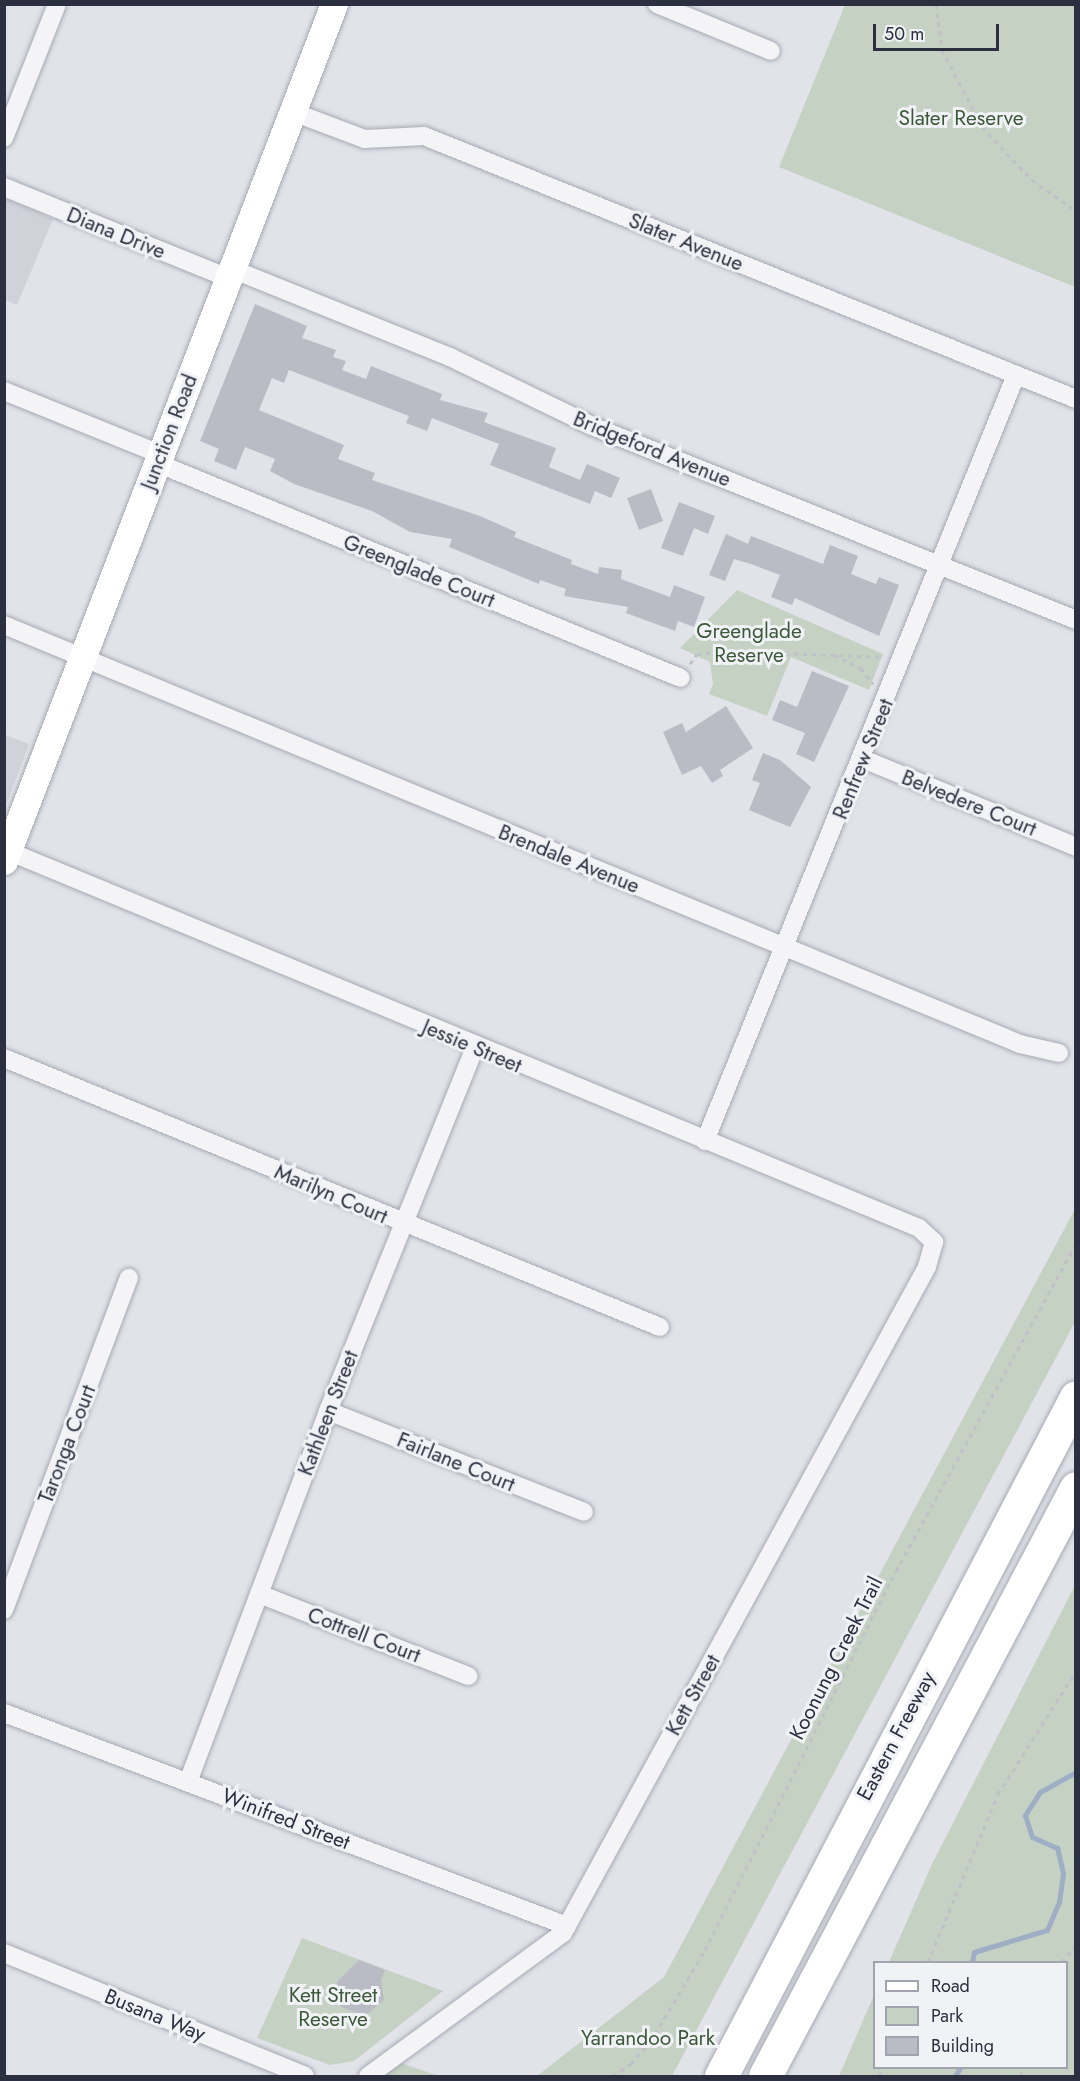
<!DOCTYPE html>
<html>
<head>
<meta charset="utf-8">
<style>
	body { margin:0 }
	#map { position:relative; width:1080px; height:2081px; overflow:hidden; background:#e1e3e9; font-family:Jost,sans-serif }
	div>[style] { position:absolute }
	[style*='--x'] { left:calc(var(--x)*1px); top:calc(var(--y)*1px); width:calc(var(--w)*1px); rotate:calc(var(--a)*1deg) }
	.built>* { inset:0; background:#d0d2da }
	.green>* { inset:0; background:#c5d2c3 }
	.stream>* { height:5px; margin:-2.5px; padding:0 2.5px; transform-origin:2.5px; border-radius:2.5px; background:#9fadc5 }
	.building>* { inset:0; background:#b9bcc5 }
	.path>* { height:3px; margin-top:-1.5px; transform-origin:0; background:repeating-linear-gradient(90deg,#c0c1c7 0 4.5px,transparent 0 9px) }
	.roads { filter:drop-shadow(0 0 2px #a7a9b3) drop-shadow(0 0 2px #a7a9b3) }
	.street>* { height:18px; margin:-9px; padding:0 9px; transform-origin:9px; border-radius:9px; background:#f4f4f7 }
	.secondary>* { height:27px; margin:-13.5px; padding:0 13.5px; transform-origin:13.5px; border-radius:13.5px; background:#fff }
	.highway>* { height:33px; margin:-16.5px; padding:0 16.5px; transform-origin:16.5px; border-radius:16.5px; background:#fff }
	span { translate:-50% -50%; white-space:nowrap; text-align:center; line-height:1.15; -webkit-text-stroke:6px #f1f2f6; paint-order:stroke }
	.park-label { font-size:21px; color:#3b5939 }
	.street-label { font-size:21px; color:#2b2f3f }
	.frame { position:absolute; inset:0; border:6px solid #2b2f3f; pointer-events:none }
	.legend { position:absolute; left:873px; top:1961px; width:195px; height:108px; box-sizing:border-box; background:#f1f2f6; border:2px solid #a2a4ad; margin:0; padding:8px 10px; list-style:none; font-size:18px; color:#2b2f3f }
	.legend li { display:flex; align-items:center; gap:12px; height:30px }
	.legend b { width:30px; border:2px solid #a2a4ad }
	.scale { position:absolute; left:873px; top:24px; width:126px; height:27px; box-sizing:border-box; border:3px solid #2b2f3f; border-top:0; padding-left:8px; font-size:18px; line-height:21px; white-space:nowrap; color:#2b2f3f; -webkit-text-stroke:4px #f1f2f6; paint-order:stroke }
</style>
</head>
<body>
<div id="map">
	<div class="built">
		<i style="clip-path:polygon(5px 198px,53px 219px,17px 305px,5px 300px)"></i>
		<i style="clip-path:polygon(5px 735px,29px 744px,5px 808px)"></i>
	</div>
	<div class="green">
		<i style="clip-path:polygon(845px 5px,1075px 5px,1075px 287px,779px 167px)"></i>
		<i style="clip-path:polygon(737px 590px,883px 654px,869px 690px,791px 657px,767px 716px,709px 694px,713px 684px,710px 662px,680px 648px)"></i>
		<i style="clip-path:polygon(1075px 1209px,1075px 1322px,672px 2076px,537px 2076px,664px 1977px)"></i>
		<i style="clip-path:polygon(1075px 1585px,1075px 2076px,839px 2076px,874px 1995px,874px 2068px,1066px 2068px,1066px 1962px,889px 1962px,932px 1864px)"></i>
		<i style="clip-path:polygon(302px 1938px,443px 1991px,354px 2061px,330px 2065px,257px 2038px)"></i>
		<i style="clip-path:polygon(398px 2062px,439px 2076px,379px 2076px)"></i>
	</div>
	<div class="stream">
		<i style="--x:972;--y:1962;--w:10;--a:-79"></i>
		<i style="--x:974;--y:1952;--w:76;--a:-16.8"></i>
		<i style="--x:1047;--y:1930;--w:30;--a:-67"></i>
		<i style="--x:1059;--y:1902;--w:29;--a:-82"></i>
		<i style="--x:1063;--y:1873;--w:26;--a:-103"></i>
		<i style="--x:1057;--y:1848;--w:27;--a:-156"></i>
		<i style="--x:1032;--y:1837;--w:23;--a:-108"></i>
		<i style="--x:1025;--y:1815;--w:27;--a:-57"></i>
		<i style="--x:1040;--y:1792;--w:41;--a:-29.1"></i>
		<i style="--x:955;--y:2076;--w:9;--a:-58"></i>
	</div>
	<div class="building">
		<i style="clip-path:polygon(255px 304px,307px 326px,302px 338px,336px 350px,333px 357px,346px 361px,342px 370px,366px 379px,371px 366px,442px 394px,440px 400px,488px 413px,484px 422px,556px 448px,549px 467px,580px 480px,587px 464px,620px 478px,611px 498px,595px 491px,590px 504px,490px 465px,499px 444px,432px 418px,427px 431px,406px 423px,409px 416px,289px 370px,284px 383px,272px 378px,259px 410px,344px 445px,338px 459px,375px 473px,372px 480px,480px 516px,516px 532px,514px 537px,572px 560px,571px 564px,598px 574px,599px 567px,622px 570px,621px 579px,670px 597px,674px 585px,705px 597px,694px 627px,678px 621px,675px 631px,626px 613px,628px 607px,564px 596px,566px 589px,540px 580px,539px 584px,449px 547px,452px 539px,410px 532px,372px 511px,294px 484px,270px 471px,275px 459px,245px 447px,236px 470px,214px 461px,219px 449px,200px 441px)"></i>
		<i style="clip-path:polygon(651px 489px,663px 521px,639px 530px,627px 498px)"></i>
		<i style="clip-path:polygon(679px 502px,715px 516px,708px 534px,694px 528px,683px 556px,661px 548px)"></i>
		<i style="clip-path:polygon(726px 534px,748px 544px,751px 536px,823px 564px,830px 545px,858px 556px,851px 574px,876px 584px,879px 577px,899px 585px,879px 636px,795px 598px,792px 605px,771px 597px,780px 575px,751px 564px,734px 559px,725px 581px,709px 575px)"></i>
		<i style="clip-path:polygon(812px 671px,849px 686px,814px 762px,796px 754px,805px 733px,772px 720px,780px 700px,797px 707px)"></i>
		<i style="clip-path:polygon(726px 706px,753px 748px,720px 770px,723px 776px,712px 783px,701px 766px,682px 775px,663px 732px,682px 723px,686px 732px)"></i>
		<i style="clip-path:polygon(763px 753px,780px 760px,811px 787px,790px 827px,749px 810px,760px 783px,752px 780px)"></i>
		<i style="clip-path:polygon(359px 1960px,385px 1970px,381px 1980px,384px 2000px,365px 2016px,341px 2007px,337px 1982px)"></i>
	</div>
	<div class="path">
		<i style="--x:936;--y:4;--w:46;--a:82.6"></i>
		<i style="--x:942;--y:50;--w:87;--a:62.5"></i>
		<i style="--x:982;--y:127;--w:73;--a:46.7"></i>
		<i style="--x:1032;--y:180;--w:54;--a:35.2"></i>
		<i style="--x:834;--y:655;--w:30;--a:26"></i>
		<i style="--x:861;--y:668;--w:20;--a:53"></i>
		<i style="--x:690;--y:664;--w:12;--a:-55"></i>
		<i style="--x:697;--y:654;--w:25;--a:-7"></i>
		<i style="--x:722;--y:651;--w:160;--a:2.1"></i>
		<i style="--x:928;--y:1962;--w:182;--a:-67.4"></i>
		<i style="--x:998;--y:1794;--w:146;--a:-57.6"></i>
		<i style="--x:1062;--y:1962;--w:23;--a:-52"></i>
		<i style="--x:613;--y:2076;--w:22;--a:-34"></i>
		<i style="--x:631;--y:2064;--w:38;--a:-51"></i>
		<i style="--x:655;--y:2034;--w:98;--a:-59.2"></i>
		<i style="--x:705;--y:1950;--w:424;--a:-63.3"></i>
		<i style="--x:896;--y:1571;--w:373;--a:-61.2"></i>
		<i style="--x:879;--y:2076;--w:9;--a:-63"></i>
		<i style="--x:1020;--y:2076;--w:8;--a:-76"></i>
	</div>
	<div class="roads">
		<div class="street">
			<i style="--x:657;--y:4;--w:123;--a:22.4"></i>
			<i style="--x:293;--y:112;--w:77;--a:20.6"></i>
			<i style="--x:365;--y:139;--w:59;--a:-2.9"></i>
			<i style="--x:424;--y:136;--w:703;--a:21.97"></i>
			<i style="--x:4;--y:138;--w:144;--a:-68.4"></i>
			<i style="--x:4;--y:187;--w:242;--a:22.1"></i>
			<i style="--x:232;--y:269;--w:235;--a:22"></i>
			<i style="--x:450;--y:357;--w:158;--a:25.9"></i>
			<i style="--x:592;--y:426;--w:521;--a:21.84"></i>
			<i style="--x:4;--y:391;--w:168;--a:22"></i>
			<i style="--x:157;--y:463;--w:566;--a:22.31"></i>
			<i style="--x:4;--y:625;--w:1099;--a:22.41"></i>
			<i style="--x:1020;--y:1044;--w:40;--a:13"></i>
			<i style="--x:863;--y:759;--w:230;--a:22.4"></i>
			<i style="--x:8;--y:851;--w:986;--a:22.48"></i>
			<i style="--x:919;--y:1228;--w:21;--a:43"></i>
			<i style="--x:934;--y:1242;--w:26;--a:106"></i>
			<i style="--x:927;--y:1267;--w:759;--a:118.66"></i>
			<i style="--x:563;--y:1933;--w:242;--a:143.7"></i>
			<i style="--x:4;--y:1058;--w:709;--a:22.3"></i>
			<i style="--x:705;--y:1141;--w:827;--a:-67.9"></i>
			<i style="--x:328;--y:1411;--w:275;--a:21.5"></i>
			<i style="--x:259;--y:1594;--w:225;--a:21.4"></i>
			<i style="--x:4;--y:1610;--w:355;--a:-69.4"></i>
			<i style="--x:4;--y:1713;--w:602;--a:20.72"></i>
			<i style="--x:188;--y:1782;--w:397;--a:-69.3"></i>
			<i style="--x:328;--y:1411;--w:393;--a:-68"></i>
			<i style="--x:4;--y:1953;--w:325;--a:22.2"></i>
		</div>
		<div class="secondary">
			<i style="--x:4;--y:861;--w:918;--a:-68.94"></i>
		</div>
		<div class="highway">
			<i style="--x:721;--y:2076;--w:766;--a:-62.4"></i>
			<i style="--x:765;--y:2076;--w:665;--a:-62.13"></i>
		</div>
	</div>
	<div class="park-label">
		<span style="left:961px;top:118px">Slater Reserve</span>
		<span style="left:749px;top:643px">Greenglade<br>Reserve</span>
		<span style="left:333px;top:2007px">Kett Street<br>Reserve</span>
		<span style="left:648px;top:2038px">Yarrandoo Park</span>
	</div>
	<div class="street-label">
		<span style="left:116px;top:233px;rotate:22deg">Diana Drive</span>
		<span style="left:686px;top:242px;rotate:22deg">Slater Avenue</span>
		<span style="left:169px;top:432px;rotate:-69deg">Junction Road</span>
		<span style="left:652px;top:449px;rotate:22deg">Bridgeford Avenue</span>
		<span style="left:419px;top:571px;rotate:22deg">Greenglade Court</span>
		<span style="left:863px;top:759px;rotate:-68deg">Renfrew Street</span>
		<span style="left:969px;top:803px;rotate:22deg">Belvedere Court</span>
		<span style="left:569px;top:859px;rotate:22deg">Brendale Avenue</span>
		<span style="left:472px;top:1046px;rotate:23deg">Jessie Street</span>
		<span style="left:331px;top:1194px;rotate:23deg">Marilyn Court</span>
		<span style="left:328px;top:1413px;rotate:-69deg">Kathleen Street</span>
		<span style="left:67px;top:1444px;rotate:-69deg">Taronga Court</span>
		<span style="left:456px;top:1462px;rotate:22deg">Fairlane Court</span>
		<span style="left:364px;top:1635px;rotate:21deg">Cottrell Court</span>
		<span style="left:836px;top:1658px;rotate:-63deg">Koonung Creek Trail</span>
		<span style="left:693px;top:1695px;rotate:-61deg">Kett Street</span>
		<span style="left:896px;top:1736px;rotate:-62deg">Eastern Freeway</span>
		<span style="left:286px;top:1819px;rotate:21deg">Winifred Street</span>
		<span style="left:155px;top:2015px;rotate:22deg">Busana Way</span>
	</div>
	<div class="frame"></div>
	<ul class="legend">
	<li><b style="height:8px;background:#fff"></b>Road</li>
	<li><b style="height:16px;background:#c5d2c3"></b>Park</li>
	<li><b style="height:16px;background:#b9bcc5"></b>Building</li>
	</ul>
	<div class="scale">50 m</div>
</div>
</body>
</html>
